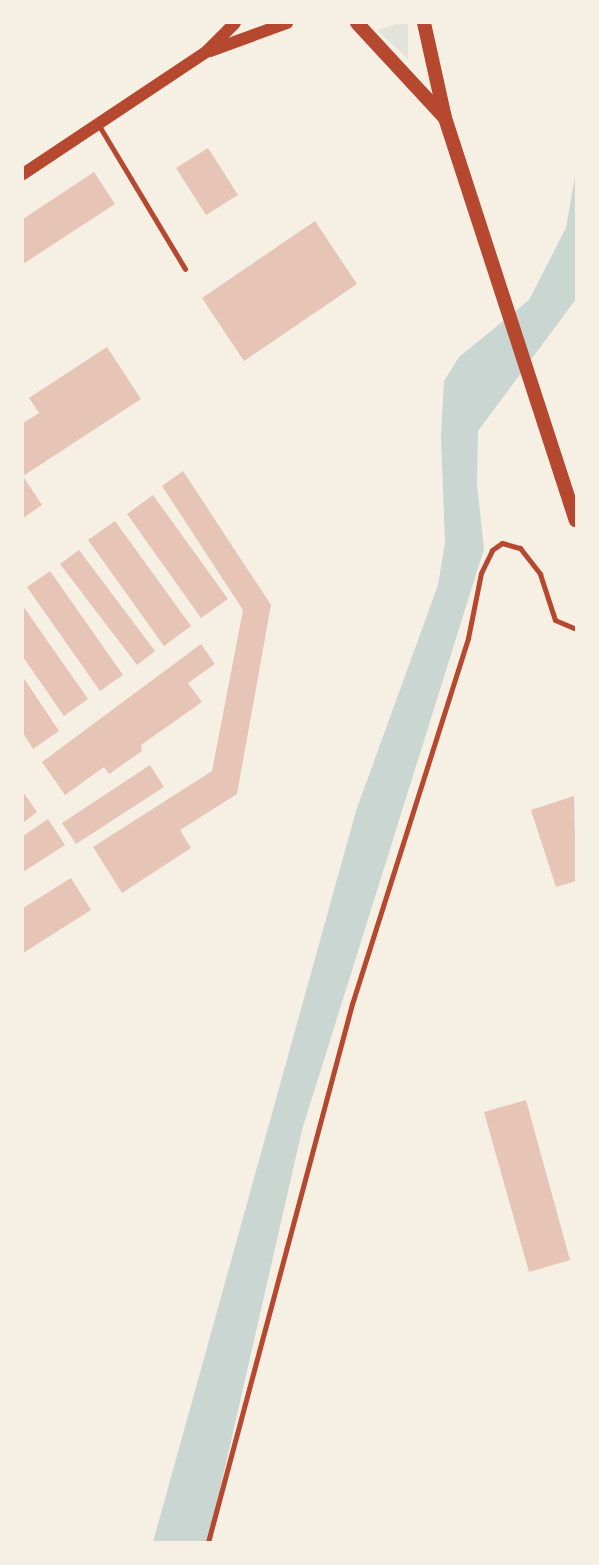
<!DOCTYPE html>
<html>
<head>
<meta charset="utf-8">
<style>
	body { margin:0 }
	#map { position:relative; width:599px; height:1565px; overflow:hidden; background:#f6efe4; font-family:"Roboto Serif",serif }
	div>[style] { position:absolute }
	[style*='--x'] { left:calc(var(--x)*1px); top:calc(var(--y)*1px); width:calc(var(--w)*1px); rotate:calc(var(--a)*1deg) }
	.green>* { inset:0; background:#e2e4dc }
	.water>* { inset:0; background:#c9d6d2 }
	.building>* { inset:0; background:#e6c5b7 }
	.service>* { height:5px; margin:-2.5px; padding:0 2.5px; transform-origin:2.5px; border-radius:2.5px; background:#b5482f }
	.tertiary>* { height:12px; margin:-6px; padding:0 6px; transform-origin:6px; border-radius:6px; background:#b5482f }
	.secondary>* { height:14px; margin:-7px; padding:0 7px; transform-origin:7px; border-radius:7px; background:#b5482f }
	span { translate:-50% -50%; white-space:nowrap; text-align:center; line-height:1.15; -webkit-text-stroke:6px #f6efe4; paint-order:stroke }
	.frame { position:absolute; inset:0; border:24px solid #f6efe4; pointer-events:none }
</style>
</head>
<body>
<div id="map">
	<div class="green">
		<i style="clip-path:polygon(399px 23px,408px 23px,408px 59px,377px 30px)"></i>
	</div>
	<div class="water">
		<i style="clip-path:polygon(576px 170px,576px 299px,478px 431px,477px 484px,484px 549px,302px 1130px,208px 1542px,153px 1542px,356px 811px,438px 585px,445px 543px,441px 437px,444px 381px,459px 357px,529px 300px,566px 228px)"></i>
	</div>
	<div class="building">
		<i style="clip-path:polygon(208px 148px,238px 195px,206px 215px,176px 168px)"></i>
		<i style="clip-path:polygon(94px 172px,115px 204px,23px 264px,23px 219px)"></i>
		<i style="clip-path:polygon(315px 221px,357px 284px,244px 361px,202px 298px)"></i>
		<i style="clip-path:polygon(107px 347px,141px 399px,23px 476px,42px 505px,23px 518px,23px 423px,39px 413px,29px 398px)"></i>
		<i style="clip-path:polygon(183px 471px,271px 605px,237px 794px,180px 830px,191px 848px,122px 893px,93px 847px,212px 771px,243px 610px,162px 486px)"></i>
		<i style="clip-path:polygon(153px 495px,228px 599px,201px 618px,127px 514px)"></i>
		<i style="clip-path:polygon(115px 521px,191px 626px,164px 646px,88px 540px)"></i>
		<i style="clip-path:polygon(79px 550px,155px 651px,137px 665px,60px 564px)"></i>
		<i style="clip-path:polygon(50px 571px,123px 675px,100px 691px,27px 587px)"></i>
		<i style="clip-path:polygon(23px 606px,88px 699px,64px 716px,23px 657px)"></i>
		<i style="clip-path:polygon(201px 644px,215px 664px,188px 683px,202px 702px,141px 745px,142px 751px,109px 774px,104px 767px,65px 795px,42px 762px)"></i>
		<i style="clip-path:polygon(23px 677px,59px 731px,33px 749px,23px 733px)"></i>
		<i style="clip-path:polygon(150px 765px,164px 787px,76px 844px,62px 823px)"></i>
		<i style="clip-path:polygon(23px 792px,37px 812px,23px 823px)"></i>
		<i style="clip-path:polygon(574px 796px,576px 881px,556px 887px,531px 810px)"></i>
		<i style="clip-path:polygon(48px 819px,65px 845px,23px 872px,23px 836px)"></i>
		<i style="clip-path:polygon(71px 878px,91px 910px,23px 953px,23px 908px)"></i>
		<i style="clip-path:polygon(526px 1100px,570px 1260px,529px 1272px,484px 1112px)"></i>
	</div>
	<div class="service">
		<i style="--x:98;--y:124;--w:169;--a:59"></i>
		<i style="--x:208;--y:1542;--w:557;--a:-75.02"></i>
		<i style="--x:352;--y:1004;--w:384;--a:-72.4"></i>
		<i style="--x:468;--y:638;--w:66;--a:-78.7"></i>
		<i style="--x:481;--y:573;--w:25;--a:-64"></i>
		<i style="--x:492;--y:550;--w:12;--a:-35"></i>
		<i style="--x:502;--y:543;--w:19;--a:16"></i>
		<i style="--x:520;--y:548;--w:33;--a:52"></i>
		<i style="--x:540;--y:574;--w:48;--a:71.9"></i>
		<i style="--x:555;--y:620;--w:23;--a:23"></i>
	</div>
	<div class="tertiary">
		<i style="--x:210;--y:51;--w:82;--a:-20"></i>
		<i style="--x:23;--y:174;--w:220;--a:-33.7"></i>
		<i style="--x:206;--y:52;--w:41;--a:-45"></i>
	</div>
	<div class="secondary">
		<i style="--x:357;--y:23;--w:128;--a:47.2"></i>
		<i style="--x:424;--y:23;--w:97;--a:77.5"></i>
		<i style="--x:445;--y:118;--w:423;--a:72"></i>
	</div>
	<div class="frame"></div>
</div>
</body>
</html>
